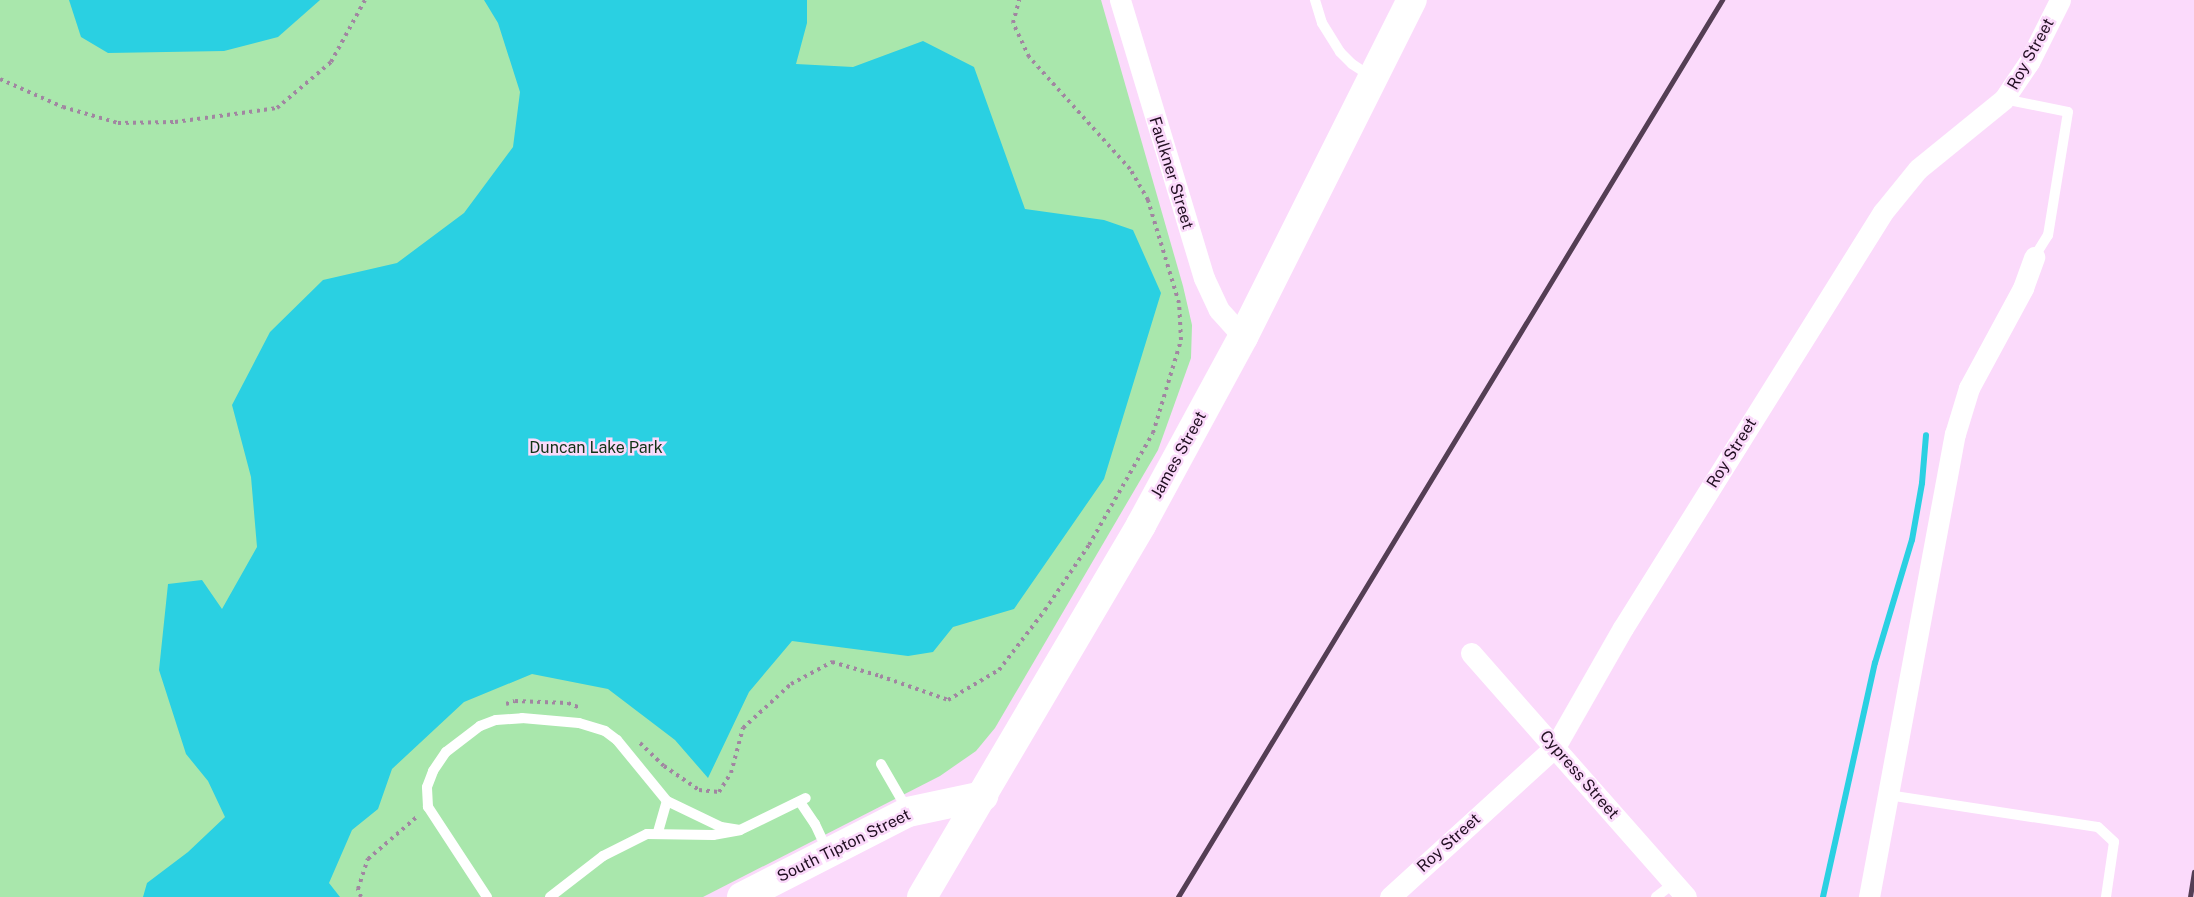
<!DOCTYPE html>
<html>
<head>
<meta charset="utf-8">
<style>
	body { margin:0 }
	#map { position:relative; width:2194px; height:897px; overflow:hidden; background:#fbdafb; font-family:"Public Sans",sans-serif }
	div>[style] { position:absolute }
	.green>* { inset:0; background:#a9e7ac }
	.water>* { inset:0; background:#2ad0e2 }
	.stream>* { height:6px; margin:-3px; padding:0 3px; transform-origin:3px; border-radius:3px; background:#2ad0e2 }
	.path>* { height:4px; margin-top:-2px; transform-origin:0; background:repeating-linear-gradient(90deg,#a186a1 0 3px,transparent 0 7.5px) }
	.lane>* { height:10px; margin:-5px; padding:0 5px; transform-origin:5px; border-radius:5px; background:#fff }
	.street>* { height:21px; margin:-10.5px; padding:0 10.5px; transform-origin:10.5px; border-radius:10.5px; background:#fff }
	.secondary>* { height:30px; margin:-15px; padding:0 15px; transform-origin:15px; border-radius:15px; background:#fff }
	.rail>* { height:4.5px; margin:-2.25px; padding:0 2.25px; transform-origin:2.25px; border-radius:2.25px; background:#543e54 }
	span { translate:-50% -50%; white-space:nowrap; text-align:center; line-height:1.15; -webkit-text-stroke:5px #fbdafb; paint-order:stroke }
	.street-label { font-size:16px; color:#210e21 }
	.park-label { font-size:16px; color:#113215 }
</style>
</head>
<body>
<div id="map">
	<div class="green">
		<i style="clip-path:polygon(0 0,1101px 0,1183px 286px,1192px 325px,1191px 358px,1158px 450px,995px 728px,976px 751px,940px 776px,703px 897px,0 897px)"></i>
	</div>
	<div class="water">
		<i style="clip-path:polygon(69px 0,320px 0,278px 37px,224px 51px,108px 53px,81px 37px)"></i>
		<i style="clip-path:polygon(484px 0,807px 0,807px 23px,796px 64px,853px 67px,923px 41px,974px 67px,1025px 209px,1104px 220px,1133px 230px,1161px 293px,1104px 479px,1014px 609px,953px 627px,933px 652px,908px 656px,792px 641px,749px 692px,708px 778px,675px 740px,608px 689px,532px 674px,464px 702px,392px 769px,378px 809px,352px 830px,329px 883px,340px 897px,143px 897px,147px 883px,188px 852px,225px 817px,208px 781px,186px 754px,159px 670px,168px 584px,202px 580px,222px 609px,257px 547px,251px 477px,232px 405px,270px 332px,323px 280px,397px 263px,464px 213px,513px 147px,520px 92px,498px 23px)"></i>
	</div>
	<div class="stream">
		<i style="left:1823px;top:897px;width:240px;rotate:-77.5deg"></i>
		<i style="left:1875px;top:663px;width:128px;rotate:-73.3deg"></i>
		<i style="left:1912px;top:540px;width:58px;rotate:-80deg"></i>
		<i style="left:1922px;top:483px;width:48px;rotate:-85.2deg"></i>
	</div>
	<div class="path">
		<i style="left:0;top:79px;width:69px;rotate:24deg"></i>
		<i style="left:63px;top:107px;width:57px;rotate:16.2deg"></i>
		<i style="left:118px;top:123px;width:57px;rotate:-1deg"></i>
		<i style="left:175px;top:122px;width:103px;rotate:-7.8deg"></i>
		<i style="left:277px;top:108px;width:71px;rotate:-40.4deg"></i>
		<i style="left:331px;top:62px;width:71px;rotate:-61.3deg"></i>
		<i style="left:506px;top:704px;width:9px;rotate:-18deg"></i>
		<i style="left:515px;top:701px;width:53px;rotate:2.2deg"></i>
		<i style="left:568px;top:703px;width:11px;rotate:22deg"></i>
		<i style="left:640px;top:743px;width:33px;rotate:44deg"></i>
		<i style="left:664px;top:766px;width:42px;rotate:34.4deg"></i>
		<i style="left:699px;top:790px;width:20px;rotate:6deg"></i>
		<i style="left:719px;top:792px;width:22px;rotate:-58deg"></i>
		<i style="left:731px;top:773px;width:47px;rotate:-75.1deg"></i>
		<i style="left:743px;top:728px;width:65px;rotate:-42.5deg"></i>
		<i style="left:791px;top:684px;width:47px;rotate:-28.2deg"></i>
		<i style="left:832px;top:662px;width:50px;rotate:16.3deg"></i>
		<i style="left:880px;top:676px;width:72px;rotate:19.4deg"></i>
		<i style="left:948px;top:700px;width:59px;rotate:-30.5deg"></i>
		<i style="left:999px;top:670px;width:76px;rotate:-52.5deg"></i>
		<i style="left:1045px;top:610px;width:78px;rotate:-55.9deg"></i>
		<i style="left:1089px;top:545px;width:129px;rotate:-60.3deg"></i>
		<i style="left:1153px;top:433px;width:97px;rotate:-73.2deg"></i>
		<i style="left:1181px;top:340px;width:37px;rotate:-93deg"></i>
		<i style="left:1179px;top:303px;width:108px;rotate:-106.8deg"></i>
		<i style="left:1148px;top:200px;width:36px;rotate:-120deg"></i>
		<i style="left:1130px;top:169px;width:151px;rotate:-132deg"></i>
		<i style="left:1029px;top:57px;width:38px;rotate:-115deg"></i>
		<i style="left:1013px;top:23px;width:24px;rotate:-75deg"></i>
		<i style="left:361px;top:897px;width:9px;rotate:-111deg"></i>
		<i style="left:358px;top:889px;width:32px;rotate:-72deg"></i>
		<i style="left:368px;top:859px;width:67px;rotate:-40.8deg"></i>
	</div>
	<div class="lane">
		<i style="left:1315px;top:0;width:24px;rotate:73deg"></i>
		<i style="left:1322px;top:23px;width:34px;rotate:58deg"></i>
		<i style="left:1340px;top:52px;width:17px;rotate:45deg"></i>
		<i style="left:1352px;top:64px;width:24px;rotate:33deg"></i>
		<i style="left:2004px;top:99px;width:65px;rotate:11.5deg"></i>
		<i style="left:2068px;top:112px;width:125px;rotate:99.2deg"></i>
		<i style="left:2048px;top:235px;width:26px;rotate:122deg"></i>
		<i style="left:881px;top:764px;width:52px;rotate:60deg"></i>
		<i style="left:1888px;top:795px;width:212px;rotate:8.7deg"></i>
		<i style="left:2098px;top:827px;width:22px;rotate:43deg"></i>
		<i style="left:2114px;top:842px;width:56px;rotate:98.3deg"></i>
		<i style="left:800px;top:802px;width:27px;rotate:56deg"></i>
		<i style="left:815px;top:824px;width:29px;rotate:65deg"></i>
		<i style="left:658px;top:832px;width:32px;rotate:-74deg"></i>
		<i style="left:487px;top:897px;width:108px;rotate:-123.2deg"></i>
		<i style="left:428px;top:807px;width:20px;rotate:-93deg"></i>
		<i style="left:427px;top:787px;width:17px;rotate:-69deg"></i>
		<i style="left:433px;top:771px;width:23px;rotate:-56deg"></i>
		<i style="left:446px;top:752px;width:43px;rotate:-37.4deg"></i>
		<i style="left:480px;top:726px;width:17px;rotate:-21deg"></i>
		<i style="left:496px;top:720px;width:26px;rotate:-4deg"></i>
		<i style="left:522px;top:718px;width:57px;rotate:5deg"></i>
		<i style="left:579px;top:723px;width:27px;rotate:17deg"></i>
		<i style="left:605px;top:731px;width:15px;rotate:37deg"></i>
		<i style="left:617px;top:740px;width:79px;rotate:50.7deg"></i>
		<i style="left:667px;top:801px;width:60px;rotate:25.7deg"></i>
		<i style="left:721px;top:827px;width:19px;rotate:9deg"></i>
		<i style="left:550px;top:897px;width:67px;rotate:-37.7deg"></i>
		<i style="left:603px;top:856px;width:49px;rotate:-26.6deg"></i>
		<i style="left:647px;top:834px;width:66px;rotate:0.9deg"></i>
		<i style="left:713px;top:835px;width:27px;rotate:-10deg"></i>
		<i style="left:740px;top:830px;width:73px;rotate:-25.9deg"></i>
		<i style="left:1656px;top:897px;width:23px;rotate:-38deg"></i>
	</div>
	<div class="street">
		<i style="left:1120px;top:0;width:290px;rotate:73.2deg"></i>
		<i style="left:1204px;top:278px;width:35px;rotate:65deg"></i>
		<i style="left:1219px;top:310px;width:36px;rotate:48deg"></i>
		<i style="left:1471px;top:653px;width:325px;rotate:48.6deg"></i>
		<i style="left:1390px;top:897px;width:223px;rotate:-42.3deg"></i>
		<i style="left:1555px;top:747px;width:137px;rotate:-60.3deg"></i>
		<i style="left:1623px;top:628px;width:491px;rotate:-58deg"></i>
		<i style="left:1883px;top:212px;width:55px;rotate:-50.9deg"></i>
		<i style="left:1918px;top:169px;width:111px;rotate:-39.1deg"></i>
		<i style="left:2004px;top:99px;width:45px;rotate:-56deg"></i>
		<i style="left:2029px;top:62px;width:69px;rotate:-63.4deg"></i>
		<i style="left:1869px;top:897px;width:471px;rotate:-79.5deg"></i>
		<i style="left:1955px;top:434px;width:48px;rotate:-73.1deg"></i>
		<i style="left:1969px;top:388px;width:114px;rotate:-61.6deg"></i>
		<i style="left:2023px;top:288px;width:33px;rotate:-70deg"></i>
	</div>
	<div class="secondary">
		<i style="left:742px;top:897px;width:186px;rotate:-27.1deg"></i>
		<i style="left:908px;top:812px;width:77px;rotate:-12deg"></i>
		<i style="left:922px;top:897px;width:432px;rotate:-59.5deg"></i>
		<i style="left:1141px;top:525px;width:214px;rotate:-61.5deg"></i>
		<i style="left:1243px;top:337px;width:377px;rotate:-63.4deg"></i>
	</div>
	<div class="rail">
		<i style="left:1178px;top:897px;width:1049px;rotate:-58.76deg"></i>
		<i style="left:2190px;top:897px;width:25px;rotate:-81deg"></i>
	</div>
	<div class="street-label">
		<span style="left:2031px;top:54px;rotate:-61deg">Roy Street</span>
		<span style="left:1171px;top:173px;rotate:73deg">Faulkner Street</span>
		<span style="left:1732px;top:453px;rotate:-58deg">Roy Street</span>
		<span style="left:1179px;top:455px;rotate:-61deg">James Street</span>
		<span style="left:1579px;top:775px;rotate:49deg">Cypress Street</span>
		<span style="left:1449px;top:843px;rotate:-42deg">Roy Street</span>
		<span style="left:844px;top:846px;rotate:-26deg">South Tipton Street</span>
	</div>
	<div class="park-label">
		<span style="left:596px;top:448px">Duncan Lake Park</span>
	</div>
</div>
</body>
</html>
